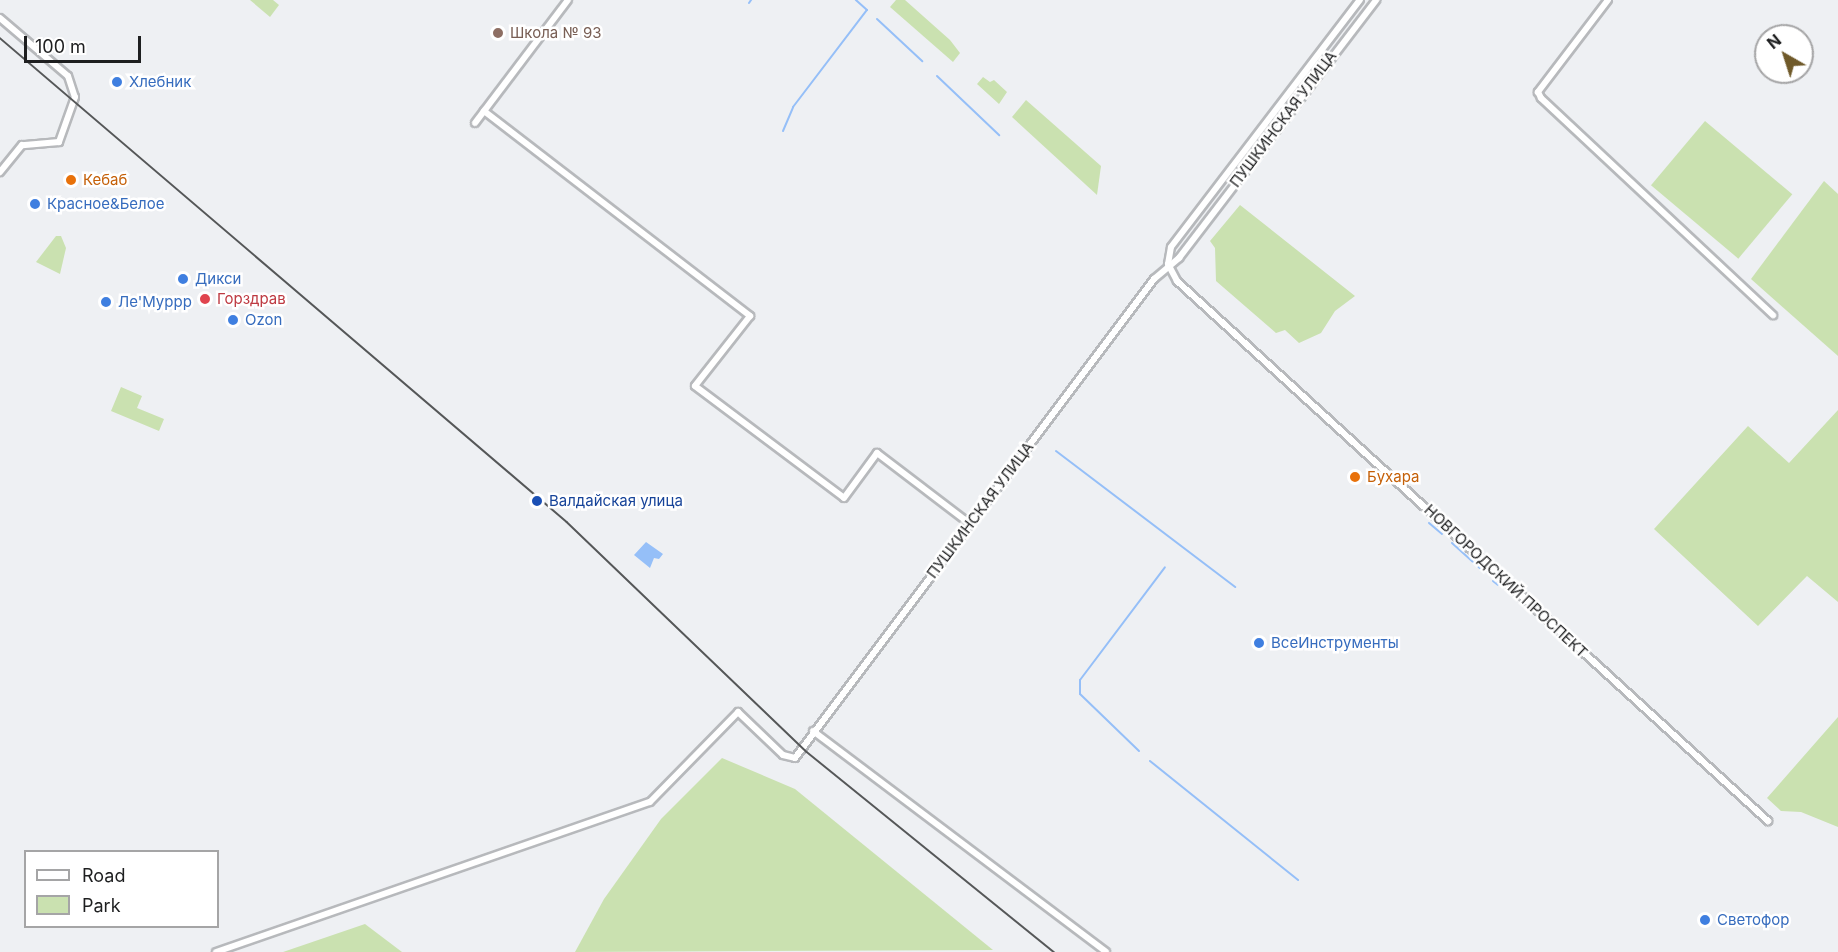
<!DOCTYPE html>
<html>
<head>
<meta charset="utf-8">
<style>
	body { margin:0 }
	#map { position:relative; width:1838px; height:952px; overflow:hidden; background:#eef0f3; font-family:Inter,sans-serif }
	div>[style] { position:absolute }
	.green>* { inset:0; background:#cae1b0; transform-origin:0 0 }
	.water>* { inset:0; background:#95bff8 }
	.stream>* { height:2px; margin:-1px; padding:0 1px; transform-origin:1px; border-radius:1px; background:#95bff8 }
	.roads { filter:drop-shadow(2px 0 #b7b9bc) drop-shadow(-2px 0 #b7b9bc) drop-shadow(0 2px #b7b9bc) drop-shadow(0 -2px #b7b9bc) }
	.minor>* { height:6px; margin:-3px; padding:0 3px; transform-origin:3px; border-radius:3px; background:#fff }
	.tram>* { height:1.5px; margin:-0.75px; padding:0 0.75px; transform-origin:0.75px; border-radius:0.75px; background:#555758 }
	.dots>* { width:16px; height:16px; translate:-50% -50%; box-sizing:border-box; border:3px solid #fff; border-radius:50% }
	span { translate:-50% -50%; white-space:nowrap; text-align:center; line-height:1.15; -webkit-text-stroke:5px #fff; paint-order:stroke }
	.education-label { font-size:15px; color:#785e54 }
	.left { translate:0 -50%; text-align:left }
	.shop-label { font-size:15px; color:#366cbe }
	.street-label { font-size:15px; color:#1e1f20 }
	.food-label { font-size:15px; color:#c56008 }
	.health-label { font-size:15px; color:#be3a42 }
	.transit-label { font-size:15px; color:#164399 }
	.legend { position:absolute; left:24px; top:850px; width:195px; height:78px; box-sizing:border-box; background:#fff; border:2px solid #a5a5a6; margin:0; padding:8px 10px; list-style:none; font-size:18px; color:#1e1f20 }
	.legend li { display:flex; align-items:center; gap:12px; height:30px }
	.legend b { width:30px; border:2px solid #a5a5a6 }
	.north { position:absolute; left:1754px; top:24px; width:60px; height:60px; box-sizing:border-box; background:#fff; border:2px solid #a5a5a6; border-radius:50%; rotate:321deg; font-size:16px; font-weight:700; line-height:24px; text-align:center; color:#1e1f20 }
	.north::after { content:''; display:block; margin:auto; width:21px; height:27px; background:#6f5929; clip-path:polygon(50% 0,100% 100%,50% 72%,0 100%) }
	.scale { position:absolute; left:24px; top:36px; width:117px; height:27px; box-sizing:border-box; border:3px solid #1e1f20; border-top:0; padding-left:8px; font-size:18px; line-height:21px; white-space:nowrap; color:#1e1f20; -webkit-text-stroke:4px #fff; paint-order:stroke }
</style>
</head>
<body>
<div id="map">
	<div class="green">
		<i style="clip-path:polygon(250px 0,273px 0,279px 5px,270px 17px)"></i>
		<i style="clip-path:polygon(896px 0,905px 0,950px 40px,960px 53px,953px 62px,890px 7px)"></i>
		<i style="clip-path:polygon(983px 77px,990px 82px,994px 80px,1007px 92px,999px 104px,977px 84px)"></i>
		<i style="clip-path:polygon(1026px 100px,1101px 166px,1097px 195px,1012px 117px)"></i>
		<i style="left:1705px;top:121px;width:114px;height:84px;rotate:40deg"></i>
		<i style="clip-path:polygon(1824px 181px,1838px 194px,1838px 356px,1751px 279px)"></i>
		<i style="clip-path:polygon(1240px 205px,1355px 296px,1335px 311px,1321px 333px,1299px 343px,1285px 330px,1276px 333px,1216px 281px,1215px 248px,1210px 241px)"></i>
		<i style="clip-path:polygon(56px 236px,61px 236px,66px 248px,60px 274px,36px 262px)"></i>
		<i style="clip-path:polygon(121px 387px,142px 396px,137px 408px,164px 419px,159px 431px,111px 411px)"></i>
		<i style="clip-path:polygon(1838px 410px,1838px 602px,1807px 576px,1758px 626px,1654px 529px,1748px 426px,1789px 463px)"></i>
		<i style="clip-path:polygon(1838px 717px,1838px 827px,1801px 812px,1781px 811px,1767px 798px)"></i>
		<i style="clip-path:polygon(722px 758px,795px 789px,993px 950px,575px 952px,604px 899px,661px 819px)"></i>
		<i style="clip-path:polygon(365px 924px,402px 952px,283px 952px)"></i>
	</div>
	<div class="water">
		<i style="clip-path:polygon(646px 542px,663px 554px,659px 559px,654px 558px,650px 568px,634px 555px)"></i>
	</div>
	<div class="stream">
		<i style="left:749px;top:3px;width:4px;rotate:-56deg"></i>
		<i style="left:877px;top:19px;width:62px;rotate:43deg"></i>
		<i style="left:937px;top:76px;width:86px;rotate:43.6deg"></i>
		<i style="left:783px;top:131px;width:26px;rotate:-67deg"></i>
		<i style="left:793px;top:107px;width:122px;rotate:-52.7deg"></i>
		<i style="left:867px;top:10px;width:15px;rotate:-138deg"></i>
		<i style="left:1056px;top:451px;width:225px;rotate:37.2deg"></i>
		<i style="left:1429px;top:523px;width:17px;rotate:40deg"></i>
		<i style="left:1452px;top:543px;width:43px;rotate:42.2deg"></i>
		<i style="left:1493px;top:581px;width:6px;rotate:39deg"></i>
		<i style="left:1139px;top:751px;width:82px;rotate:-136deg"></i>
		<i style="left:1080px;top:694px;width:14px;rotate:-90deg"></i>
		<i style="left:1080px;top:680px;width:141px;rotate:-53deg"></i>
		<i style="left:1150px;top:761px;width:190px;rotate:38.8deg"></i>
	</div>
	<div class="roads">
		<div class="minor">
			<i style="left:1608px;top:0;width:116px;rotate:127.3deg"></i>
			<i style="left:1538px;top:92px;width:7px;rotate:63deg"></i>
			<i style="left:1541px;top:98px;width:318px;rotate:43.1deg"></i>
			<i style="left:0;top:18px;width:89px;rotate:40.5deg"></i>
			<i style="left:68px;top:76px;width:22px;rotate:72deg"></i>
			<i style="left:75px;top:97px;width:48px;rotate:109.6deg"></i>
			<i style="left:59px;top:142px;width:37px;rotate:175deg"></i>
			<i style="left:22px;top:145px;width:35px;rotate:129deg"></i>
			<i style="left:484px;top:111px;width:336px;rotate:37.6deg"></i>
			<i style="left:750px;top:316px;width:89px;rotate:128.2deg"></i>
			<i style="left:695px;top:386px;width:186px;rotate:36.9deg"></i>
			<i style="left:844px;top:498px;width:56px;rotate:-53.7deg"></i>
			<i style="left:877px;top:453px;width:116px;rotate:37.3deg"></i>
			<i style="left:475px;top:123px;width:154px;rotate:-52.9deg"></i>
			<i style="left:1168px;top:264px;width:19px;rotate:62deg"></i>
			<i style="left:1177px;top:281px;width:801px;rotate:42.42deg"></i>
			<i style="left:1168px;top:264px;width:17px;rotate:-80deg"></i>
			<i style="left:1171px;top:247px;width:311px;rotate:-52.6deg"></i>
			<i style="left:813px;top:731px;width:367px;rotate:37deg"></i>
			<i style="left:216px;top:952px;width:459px;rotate:-19.1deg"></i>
			<i style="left:650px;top:802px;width:126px;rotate:-45.6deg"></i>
			<i style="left:738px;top:712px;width:62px;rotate:43.7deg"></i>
			<i style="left:783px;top:755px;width:12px;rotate:14deg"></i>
			<i style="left:795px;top:758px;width:599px;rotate:-53.15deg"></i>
			<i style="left:1154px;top:279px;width:33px;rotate:-40deg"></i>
			<i style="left:1179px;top:258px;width:325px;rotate:-52.6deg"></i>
		</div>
	</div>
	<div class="tram">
		<i style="left:0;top:38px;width:745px;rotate:40.48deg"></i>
		<i style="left:567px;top:522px;width:332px;rotate:43.8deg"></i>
		<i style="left:807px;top:752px;width:318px;rotate:39deg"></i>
	</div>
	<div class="dots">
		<i style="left:498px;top:33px;background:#8d6e63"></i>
		<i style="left:117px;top:82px;background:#3f7fe0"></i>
		<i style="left:71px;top:180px;background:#e8710a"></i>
		<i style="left:35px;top:204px;background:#3f7fe0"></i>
		<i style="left:183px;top:279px;background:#3f7fe0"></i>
		<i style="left:205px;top:299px;background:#e0444e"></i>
		<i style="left:106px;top:302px;background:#3f7fe0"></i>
		<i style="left:233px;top:320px;background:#3f7fe0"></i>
		<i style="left:1355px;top:477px;background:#e8710a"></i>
		<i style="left:537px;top:501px;background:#1a4fb4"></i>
		<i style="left:1259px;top:643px;background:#3f7fe0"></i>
		<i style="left:1705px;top:920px;background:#3f7fe0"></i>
	</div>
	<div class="education-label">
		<span class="left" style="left:510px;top:33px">Школа № 93</span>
	</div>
	<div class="shop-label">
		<span class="left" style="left:129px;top:82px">Хлебник</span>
		<span class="left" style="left:47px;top:204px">Красное&amp;Белое</span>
		<span class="left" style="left:195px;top:279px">Дикси</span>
		<span class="left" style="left:118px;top:302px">Ле'Муррр</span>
		<span class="left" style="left:245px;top:320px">Ozon</span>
		<span class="left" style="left:1271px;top:643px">ВсеИнструменты</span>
		<span class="left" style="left:1717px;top:920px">Светофор</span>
	</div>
	<div class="street-label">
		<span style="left:1283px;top:119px;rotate:-53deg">ПУШКИНСКАЯ УЛИЦА</span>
		<span style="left:980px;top:510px;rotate:-53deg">ПУШКИНСКАЯ УЛИЦА</span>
		<span style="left:1506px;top:581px;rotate:43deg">НОВГОРОДСКИЙ ПРОСПЕКТ</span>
	</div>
	<div class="food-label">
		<span class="left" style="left:83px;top:180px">Кебаб</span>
		<span class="left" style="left:1367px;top:477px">Бухара</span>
	</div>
	<div class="health-label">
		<span class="left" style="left:217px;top:299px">Горздрав</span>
	</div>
	<div class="transit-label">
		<span class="left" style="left:549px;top:501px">Валдайская улица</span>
	</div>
	<ul class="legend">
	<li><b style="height:8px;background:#fff"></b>Road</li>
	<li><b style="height:16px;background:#cae1b0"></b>Park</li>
	</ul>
	<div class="north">N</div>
	<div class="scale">100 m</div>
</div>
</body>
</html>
